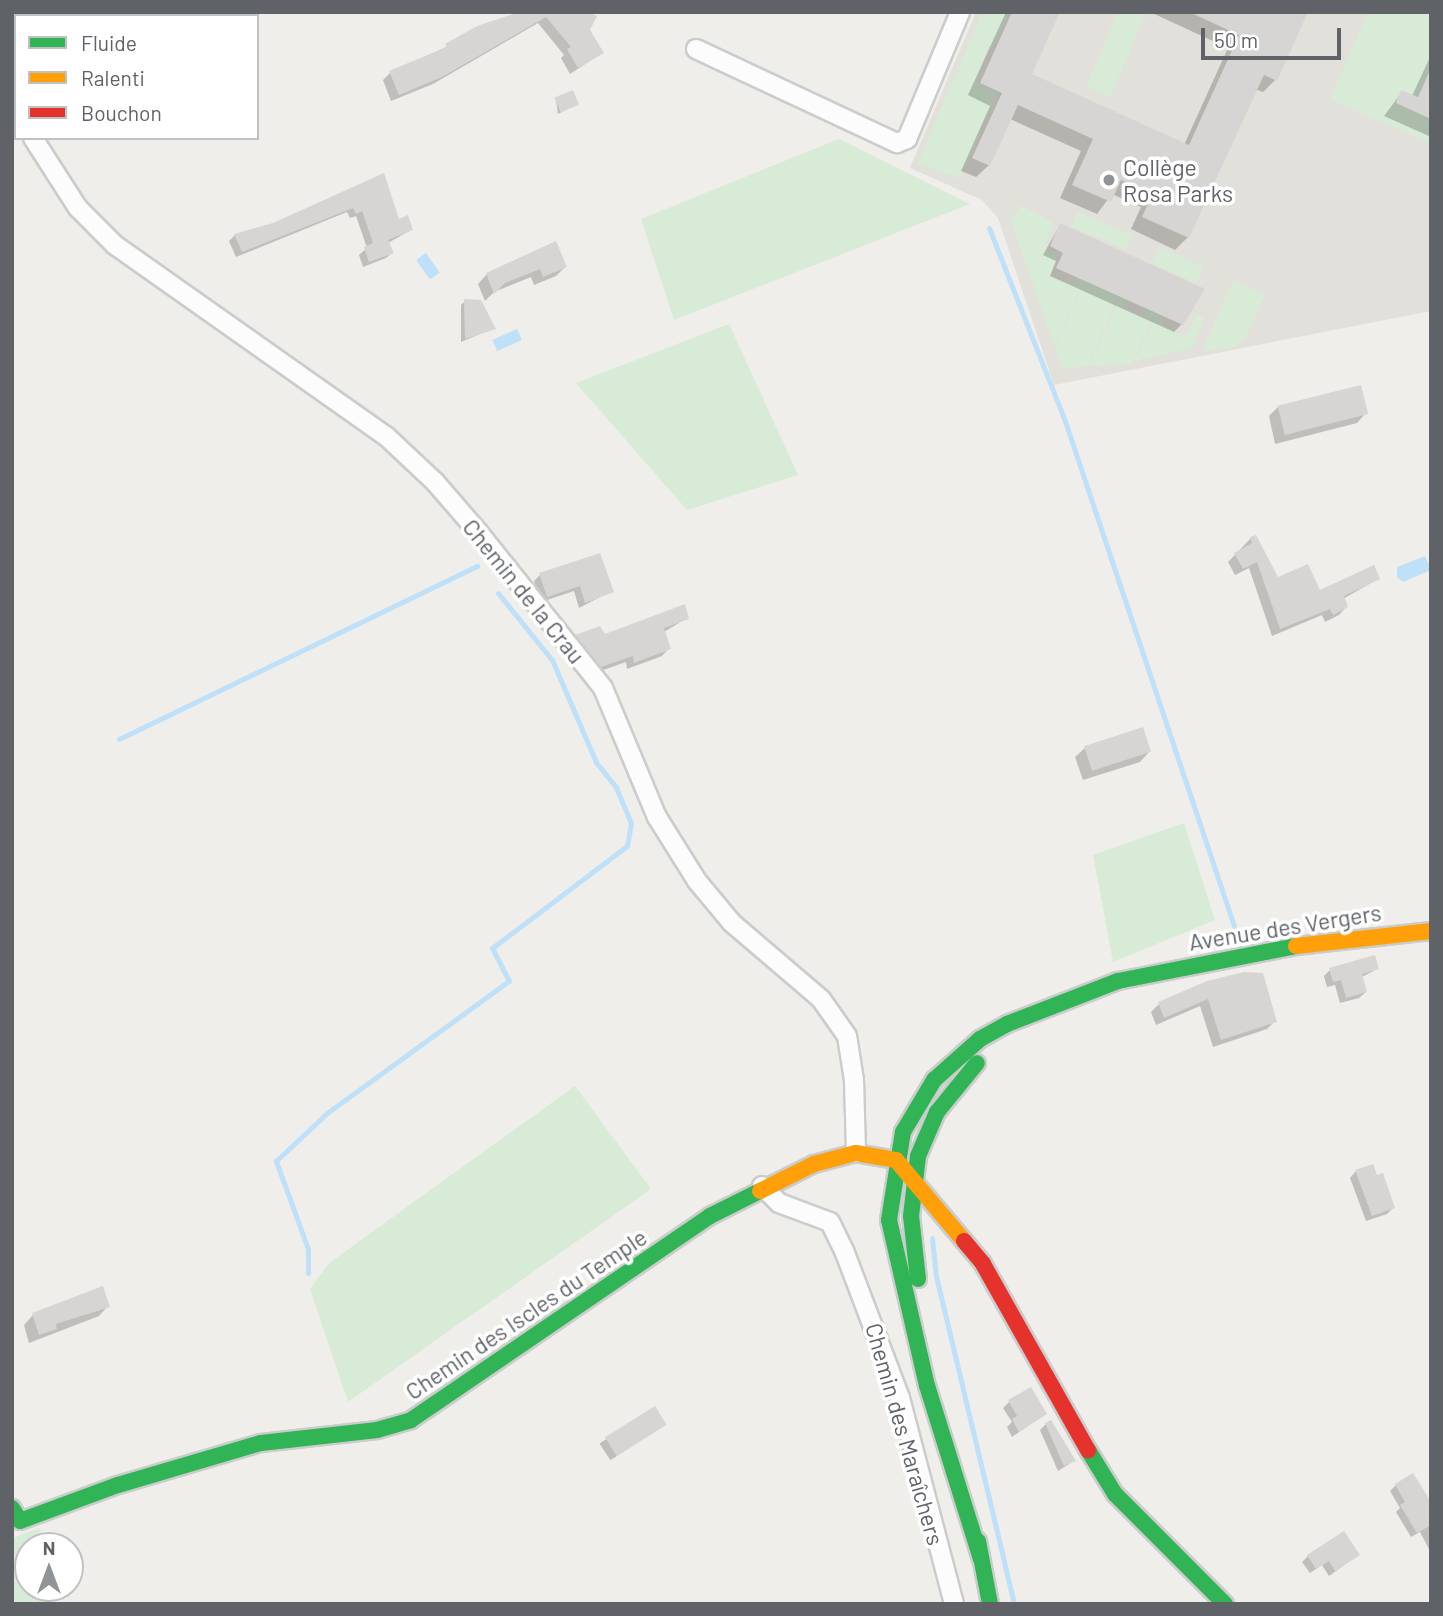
<!DOCTYPE html>
<html>
<head>
<meta charset="utf-8">
<style>
	body { margin:0 }
	#map { position:relative; width:1443px; height:1616px; overflow:hidden; background:#efeeea; font-family:Barlow,sans-serif }
	div>[style] { position:absolute }
	.education>* { inset:0; background:#e2e0da }
	.green>* { inset:0; background:#d8ebd6; transform-origin:0 0 }
	.water>* { inset:0; background:#bfe0f9; transform-origin:0 0 }
	.shadow>* { inset:0; background:#0003; transform-origin:0 0 }
	.stream>* { height:5px; margin:-2.5px; padding:0 2.5px; transform-origin:2.5px; border-radius:2.5px; background:#bfe0f9 }
	.building>* { inset:0; background:#d6d5d3; transform-origin:0 0 }
	.roads { filter:drop-shadow(2px 0 #cbcccc) drop-shadow(-2px 0 #cbcccc) drop-shadow(0 2px #cbcccc) drop-shadow(0 -2px #cbcccc) }
	.street>* { height:18px; margin:-9px; padding:0 9px; transform-origin:9px; border-radius:9px; background:#fdfcfc }
	.fast>* { height:16px; margin:-8px; padding:0 8px; transform-origin:8px; border-radius:8px; background:#30b455 }
	.slow>* { height:16px; margin:-8px; padding:0 8px; transform-origin:8px; border-radius:8px; background:#ff9f0a }
	.jam>* { height:16px; margin:-8px; padding:0 8px; transform-origin:8px; border-radius:8px; background:#e5322d }
	.dots>* { width:19px; height:19px; translate:-50% -50%; box-sizing:border-box; border:4px solid #fff; border-radius:50% }
	span { translate:-50% -50%; white-space:nowrap; text-align:center; line-height:1.15; -webkit-text-stroke:7px #fff; paint-order:stroke }
	.poi-label { font-size:23px; color:#5f6368 }
	.left { translate:0 -50%; text-align:left }
	.street-label { font-size:23px; color:#5f6368 }
	.frame { position:absolute; inset:0; border:14px solid #5f6368; pointer-events:none }
	.legend { position:absolute; left:14px; top:14px; width:245px; height:126px; box-sizing:border-box; background:#fff; border:2px solid #bfc1c3; margin:0; padding:9px 12px; list-style:none; font-size:21px; color:#5f6368 }
	.legend li { display:flex; align-items:center; gap:14px; height:35px }
	.legend b { width:35px; border:2px solid #bfc1c3 }
	.north { position:absolute; left:14px; top:1532px; width:70px; height:70px; box-sizing:border-box; background:#fff; border:2px solid #bfc1c3; border-radius:50%; rotate:0deg; font-size:19px; font-weight:700; line-height:28px; text-align:center; color:#5f6368 }
	.north::after { content:''; display:block; margin:auto; width:24px; height:32px; background:#919496; clip-path:polygon(50% 0,100% 100%,50% 72%,0 100%) }
	.scale { position:absolute; left:1201px; top:28px; width:140px; height:32px; box-sizing:border-box; border:4px solid #5f6368; border-top:0; padding-left:9px; font-size:21px; line-height:24px; white-space:nowrap; color:#5f6368; -webkit-text-stroke:5px #fff; paint-order:stroke }
</style>
</head>
<body>
<div id="map">
	<div class="education">
		<i style="clip-path:polygon(976px 12px,1431px 12px,1431px 311px,1054px 385px,998px 218px,982px 200px,910px 168px)"></i>
	</div>
	<div class="green">
		<i style="clip-path:polygon(982px 12px,1009px 12px,994px 46px,988px 46px,976px 82px,997px 93px,960px 179px,918px 163px)"></i>
		<i style="clip-path:polygon(1118px 12px,1146px 12px,1110px 98px,1086px 87px)"></i>
		<i style="clip-path:polygon(1368px 12px,1431px 12px,1431px 144px,1330px 99px)"></i>
		<i style="clip-path:polygon(839px 139px,970px 204px,674px 320px,641px 219px)"></i>
		<i style="clip-path:polygon(1021px 205px,1053px 223px,1044px 247px,1058px 254px,1050px 276px,1073px 285px,1083px 264px,1091px 267px,1054px 346px,1011px 221px)"></i>
		<i style="left:1078px;top:212px;width:59px;height:16px;rotate:23deg"></i>
		<i style="left:1159px;top:247px;width:49px;height:18px;rotate:24deg"></i>
		<i style="clip-path:polygon(1119px 279px,1125px 282px,1088px 365px,1062px 370px,1055px 347px,1085px 282px,1112px 295px)"></i>
		<i style="clip-path:polygon(1233px 280px,1265px 295px,1245px 339px,1234px 347px,1202px 351px)"></i>
		<i style="clip-path:polygon(1126px 284px,1133px 286px,1123px 308px,1144px 317px,1154px 296px,1161px 298px,1132px 364px,1089px 366px)"></i>
		<i style="clip-path:polygon(1162px 300px,1169px 303px,1161px 324px,1185px 337px,1197px 315px,1204px 318px,1193px 348px,1135px 361px)"></i>
		<i style="clip-path:polygon(729px 324px,798px 475px,687px 510px,576px 383px)"></i>
		<i style="clip-path:polygon(1184px 823px,1215px 920px,1113px 962px,1093px 855px)"></i>
		<i style="clip-path:polygon(575px 1086px,651px 1189px,348px 1402px,310px 1289px,329px 1263px)"></i>
		<i style="clip-path:polygon(40px 1528px,42px 1546px,28px 1546px,28px 1588px,47px 1588px,49px 1604px,12px 1604px,12px 1538px)"></i>
	</div>
	<div class="water">
		<i style="left:426px;top:253px;width:24px;height:12px;rotate:55deg"></i>
		<i style="left:517px;top:329px;width:12px;height:27px;rotate:66deg"></i>
		<i style="clip-path:polygon(1425px 556px,1431px 570px,1403px 582px,1397px 577px,1397px 567px)"></i>
	</div>
	<div class="shadow">
		<i style="clip-path:polygon(12px 12px,33px 12px,16px 16px,12px 28px)"></i>
		<i style="clip-path:polygon(522px 12px,595px 17px,588px 30px,602px 53px,570px 74px,561px 58px,564px 55px,538px 23px,433px 84px,391px 101px,383px 80px,390px 73px)"></i>
		<i style="clip-path:polygon(1006px 12px,1058px 12px,1029px 75px,1184px 145px,1228px 48px,1150px 12px,1296px 12px,1275px 80px,1263px 92px,1255px 89px,1188px 237px,1175px 250px,1131px 229px,1141px 207px,1112px 194px,1097px 214px,1060px 198px,1081px 151px,1010px 119px,989px 165px,976px 177px,961px 171px,990px 106px,968px 95px)"></i>
		<i style="clip-path:polygon(1431px 55px,1431px 137px,1384px 116px,1402px 92px,1412px 96px)"></i>
		<i style="clip-path:polygon(556px 100px,577px 104px,558px 114px)"></i>
		<i style="clip-path:polygon(383px 175px,398px 221px,411px 230px,388px 243px,392px 253px,386px 258px,363px 267px,359px 255px,367px 248px,356px 216px,350px 218px,347px 212px,236px 257px,229px 241px,235px 235px,273px 225px)"></i>
		<i style="clip-path:polygon(1060px 225px,1182px 324px,1174px 332px,1050px 276px,1056px 261px,1043px 255px)"></i>
		<i style="clip-path:polygon(555px 244px,565px 267px,556px 276px,534px 285px,531px 277px,494px 292px,485px 301px,478px 284px,487px 274px)"></i>
		<i style="clip-path:polygon(465px 301px,494px 328px,461px 342px,461px 305px)"></i>
		<i style="clip-path:polygon(1278px 407px,1366px 413px,1357px 423px,1275px 444px,1269px 416px)"></i>
		<i style="clip-path:polygon(1251px 538px,1277px 580px,1319px 592px,1378px 579px,1343px 599px,1346px 607px,1339px 615px,1325px 622px,1322px 615px,1272px 636px,1249px 568px,1235px 575px,1228px 562px)"></i>
		<i style="clip-path:polygon(540px 575px,612px 591px,579px 608px,574px 591px,541px 602px,534px 581px)"></i>
		<i style="clip-path:polygon(687px 618px,664px 632px,669px 648px,662px 656px,627px 669px,626px 662px,592px 674px,569px 644px,599px 628px,604px 636px)"></i>
		<i style="clip-path:polygon(1085px 748px,1149px 752px,1140px 762px,1083px 780px,1075px 757px)"></i>
		<i style="clip-path:polygon(1377px 969px,1362px 977px,1366px 992px,1359px 998px,1340px 1003px,1335px 985px,1327px 987px,1324px 976px,1330px 970px)"></i>
		<i style="clip-path:polygon(1261px 974px,1275px 1021px,1267px 1029px,1213px 1047px,1200px 1006px,1156px 1025px,1151px 1012px,1159px 1004px)"></i>
		<i style="clip-path:polygon(1356px 1171px,1393px 1208px,1387px 1214px,1366px 1221px,1350px 1178px)"></i>
		<i style="clip-path:polygon(108px 1306px,99px 1316px,29px 1343px,24px 1325px,33px 1315px)"></i>
		<i style="clip-path:polygon(1009px 1402px,1045px 1414px,1012px 1437px,1007px 1427px,1012px 1422px,1003px 1408px)"></i>
		<i style="left:654px;top:1408px;width:20px;height:65px;rotate:57deg"></i>
		<i style="clip-path:polygon(1046px 1424px,1074px 1461px,1058px 1471px,1040px 1430px)"></i>
		<i style="clip-path:polygon(1396px 1485px,1431px 1510px,1431px 1553px,1420px 1532px,1411px 1537px,1396px 1512px,1400px 1508px,1390px 1491px)"></i>
		<i style="clip-path:polygon(1358px 1555px,1329px 1576px,1322px 1565px,1310px 1573px,1302px 1562px,1308px 1556px)"></i>
	</div>
	<div class="stream">
		<i style="left:989px;top:228px;width:207px;rotate:68.5deg"></i>
		<i style="left:1065px;top:421px;width:536px;rotate:71.5deg"></i>
		<i style="left:119px;top:739px;width:398px;rotate:-25.8deg"></i>
		<i style="left:932px;top:1238px;width:38px;rotate:84deg"></i>
		<i style="left:936px;top:1276px;width:337px;rotate:76.6deg"></i>
		<i style="left:308px;top:1273px;width:24px;rotate:-90deg"></i>
		<i style="left:308px;top:1249px;width:94px;rotate:-110deg"></i>
		<i style="left:276px;top:1161px;width:70px;rotate:-43.3deg"></i>
		<i style="left:327px;top:1113px;width:225px;rotate:-36deg"></i>
		<i style="left:509px;top:981px;width:37px;rotate:-117deg"></i>
		<i style="left:492px;top:948px;width:169px;rotate:-37.1deg"></i>
		<i style="left:627px;top:846px;width:23px;rotate:-80deg"></i>
		<i style="left:631px;top:823px;width:39px;rotate:-113deg"></i>
		<i style="left:616px;top:787px;width:32px;rotate:-129deg"></i>
		<i style="left:596px;top:762px;width:111px;rotate:-113.3deg"></i>
		<i style="left:552px;top:660px;width:86px;rotate:-128.9deg"></i>
	</div>
	<div class="building">
		<i style="clip-path:polygon(519px 12px,588px 12px,597px 16px,590px 30px,604px 53px,578px 68px,567px 49px,571px 47px,546px 17px,442px 77px,399px 95px,389px 71px,447px 47px,445px 44px,477px 26px)"></i>
		<i style="clip-path:polygon(1012px 12px,1060px 12px,1032px 74px,1189px 145px,1239px 35px,1189px 12px,1308px 12px,1277px 81px,1264px 75px,1189px 238px,1142px 217px,1152px 195px,1121px 180px,1111px 202px,1072px 185px,1093px 139px,1018px 105px,990px 166px,972px 158px,1002px 93px,980px 83px)"></i>
		<i style="clip-path:polygon(1431px 68px,1431px 119px,1396px 103px,1401px 90px,1418px 97px)"></i>
		<i style="left:573px;top:90px;width:16px;height:20px;rotate:68deg"></i>
		<i style="clip-path:polygon(384px 173px,399px 219px,408px 215px,413px 230px,388px 240px,394px 253px,369px 262px,364px 247px,373px 243px,362px 211px,356px 214px,353px 208px,242px 252px,234px 234px,273px 223px)"></i>
		<i style="clip-path:polygon(1060px 223px,1205px 289px,1183px 325px,1056px 268px,1063px 253px,1050px 246px)"></i>
		<i style="clip-path:polygon(556px 241px,567px 267px,543px 277px,540px 269px,505px 283px,494px 294px,486px 273px)"></i>
		<i style="clip-path:polygon(464px 299px,481px 300px,496px 329px,465px 339px)"></i>
		<i style="left:1361px;top:385px;width:30px;height:86px;rotate:76deg"></i>
		<i style="clip-path:polygon(1256px 535px,1278px 577px,1308px 564px,1320px 590px,1374px 565px,1380px 579px,1344px 596px,1348px 607px,1333px 615px,1330px 609px,1280px 629px,1257px 562px,1243px 569px,1234px 553px,1252px 543px,1250px 537px)"></i>
		<i style="clip-path:polygon(600px 553px,614px 592px,585px 603px,580px 586px,547px 597px,539px 573px)"></i>
		<i style="clip-path:polygon(685px 604px,689px 619px,664px 628px,671px 649px,634px 663px,633px 656px,601px 667px,575px 635px,600px 626px,605px 634px)"></i>
		<i style="left:1143px;top:727px;width:26px;height:62px;rotate:72deg"></i>
		<i style="clip-path:polygon(1375px 955px,1379px 969px,1362px 974px,1367px 992px,1346px 998px,1341px 980px,1333px 982px,1329px 968px)"></i>
		<i style="clip-path:polygon(1244px 972px,1263px 973px,1277px 1022px,1221px 1040px,1208px 999px,1164px 1018px,1158px 1002px,1207px 981px)"></i>
		<i style="clip-path:polygon(1373px 1164px,1377px 1175px,1383px 1173px,1395px 1208px,1372px 1216px,1355px 1170px)"></i>
		<i style="clip-path:polygon(103px 1286px,110px 1307px,56px 1324px,57px 1329px,39px 1335px,32px 1313px)"></i>
		<i style="clip-path:polygon(1031px 1387px,1047px 1414px,1019px 1432px,1012px 1419px,1017px 1416px,1008px 1400px)"></i>
		<i style="left:655px;top:1406px;width:22px;height:59px;rotate:58deg"></i>
		<i style="clip-path:polygon(1051px 1420px,1076px 1461px,1064px 1466px,1045px 1423px)"></i>
		<i style="clip-path:polygon(1413px 1473px,1431px 1502px,1431px 1525px,1417px 1533px,1400px 1505px,1405px 1502px,1395px 1484px)"></i>
		<i style="clip-path:polygon(1344px 1531px,1360px 1555px,1335px 1571px,1329px 1561px,1316px 1569px,1307px 1555px)"></i>
	</div>
	<div class="roads">
		<div class="street">
			<i style="left:696px;top:49px;width:222px;rotate:25.1deg"></i>
			<i style="left:897px;top:143px;width:11px;rotate:-22deg"></i>
			<i style="left:907px;top:139px;width:138px;rotate:-67.3deg"></i>
			<i style="left:12px;top:107px;width:6px;rotate:51deg"></i>
			<i style="left:33px;top:138px;width:83px;rotate:57.3deg"></i>
			<i style="left:78px;top:208px;width:52px;rotate:45deg"></i>
			<i style="left:115px;top:245px;width:332px;rotate:35.2deg"></i>
			<i style="left:386px;top:436px;width:67px;rotate:43.2deg"></i>
			<i style="left:435px;top:482px;width:67px;rotate:49.2deg"></i>
			<i style="left:479px;top:533px;width:198px;rotate:51.3deg"></i>
			<i style="left:603px;top:688px;width:140px;rotate:67.3deg"></i>
			<i style="left:657px;top:817px;width:75px;rotate:58deg"></i>
			<i style="left:697px;top:881px;width:55px;rotate:50.2deg"></i>
			<i style="left:732px;top:923px;width:117px;rotate:40.5deg"></i>
			<i style="left:821px;top:999px;width:45px;rotate:54.9deg"></i>
			<i style="left:847px;top:1036px;width:45px;rotate:81deg"></i>
			<i style="left:854px;top:1080px;width:73px;rotate:88.4deg"></i>
			<i style="left:762px;top:1186px;width:24px;rotate:45deg"></i>
			<i style="left:779px;top:1203px;width:54px;rotate:20.4deg"></i>
			<i style="left:830px;top:1222px;width:34px;rotate:64deg"></i>
			<i style="left:845px;top:1253px;width:155px;rotate:69.2deg"></i>
			<i style="left:900px;top:1398px;width:213px;rotate:75.3deg"></i>
		</div>
		<div class="fast">
			<i style="left:918px;top:1279px;width:63px;rotate:-96.3deg"></i>
			<i style="left:911px;top:1216px;width:60px;rotate:-83.3deg"></i>
			<i style="left:918px;top:1156px;width:48px;rotate:-66.6deg"></i>
			<i style="left:937px;top:1112px;width:63px;rotate:-50.8deg"></i>
			<i style="left:1088px;top:1450px;width:52px;rotate:58.5deg"></i>
			<i style="left:1115px;top:1494px;width:156px;rotate:45deg"></i>
			<i style="left:12px;top:1508px;width:15px;rotate:58deg"></i>
			<i style="left:20px;top:1521px;width:104px;rotate:-20.2deg"></i>
			<i style="left:118px;top:1485px;width:149px;rotate:-16.4deg"></i>
			<i style="left:261px;top:1443px;width:117px;rotate:-6.4deg"></i>
			<i style="left:377px;top:1430px;width:35px;rotate:-16deg"></i>
			<i style="left:411px;top:1420px;width:362px;rotate:-34.3deg"></i>
			<i style="left:710px;top:1216px;width:56px;rotate:-26.6deg"></i>
			<i style="left:978px;top:1541px;width:64px;rotate:79.2deg"></i>
			<i style="left:981px;top:1559px;width:181px;rotate:-107.3deg"></i>
			<i style="left:927px;top:1386px;width:170px;rotate:-102.9deg"></i>
			<i style="left:889px;top:1220px;width:89px;rotate:-81deg"></i>
			<i style="left:903px;top:1132px;width:61px;rotate:-59.2deg"></i>
			<i style="left:934px;top:1080px;width:62px;rotate:-41.7deg"></i>
			<i style="left:980px;top:1039px;width:31px;rotate:-29deg"></i>
			<i style="left:1007px;top:1024px;width:119px;rotate:-21.2deg"></i>
			<i style="left:1118px;top:981px;width:181px;rotate:-11.1deg"></i>
		</div>
		<div class="slow">
			<i style="left:1296px;top:946px;width:136px;rotate:-6.3deg"></i>
			<i style="left:760px;top:1191px;width:60px;rotate:-26.6deg"></i>
			<i style="left:814px;top:1164px;width:43px;rotate:-14.7deg"></i>
			<i style="left:856px;top:1153px;width:41px;rotate:9.9deg"></i>
			<i style="left:896px;top:1160px;width:106px;rotate:50deg"></i>
		</div>
		<div class="jam">
			<i style="left:964px;top:1241px;width:30px;rotate:50deg"></i>
			<i style="left:983px;top:1264px;width:214px;rotate:60.6deg"></i>
		</div>
	</div>
	<div class="dots">
		<i style="left:1109px;top:180px;background:#919496"></i>
	</div>
	<div class="poi-label">
		<span class="left" style="left:1123px;top:180px">Collège<br>Rosa Parks</span>
	</div>
	<div class="street-label">
		<span style="left:524px;top:591px;rotate:51deg">Chemin de la Crau</span>
		<span style="left:1285px;top:927px;rotate:-9deg">Avenue des Vergers</span>
		<span style="left:526px;top:1314px;rotate:-34deg">Chemin des Iscles du Temple</span>
		<span style="left:905px;top:1434px;rotate:74deg">Chemin des Maraîchers</span>
	</div>
	<div class="frame"></div>
	<ul class="legend">
	<li><b style="height:9px;background:#30b455"></b>Fluide</li>
	<li><b style="height:9px;background:#ff9f0a"></b>Ralenti</li>
	<li><b style="height:9px;background:#e5322d"></b>Bouchon</li>
	</ul>
	<div class="north">N</div>
	<div class="scale">50 m</div>
</div>
</body>
</html>
